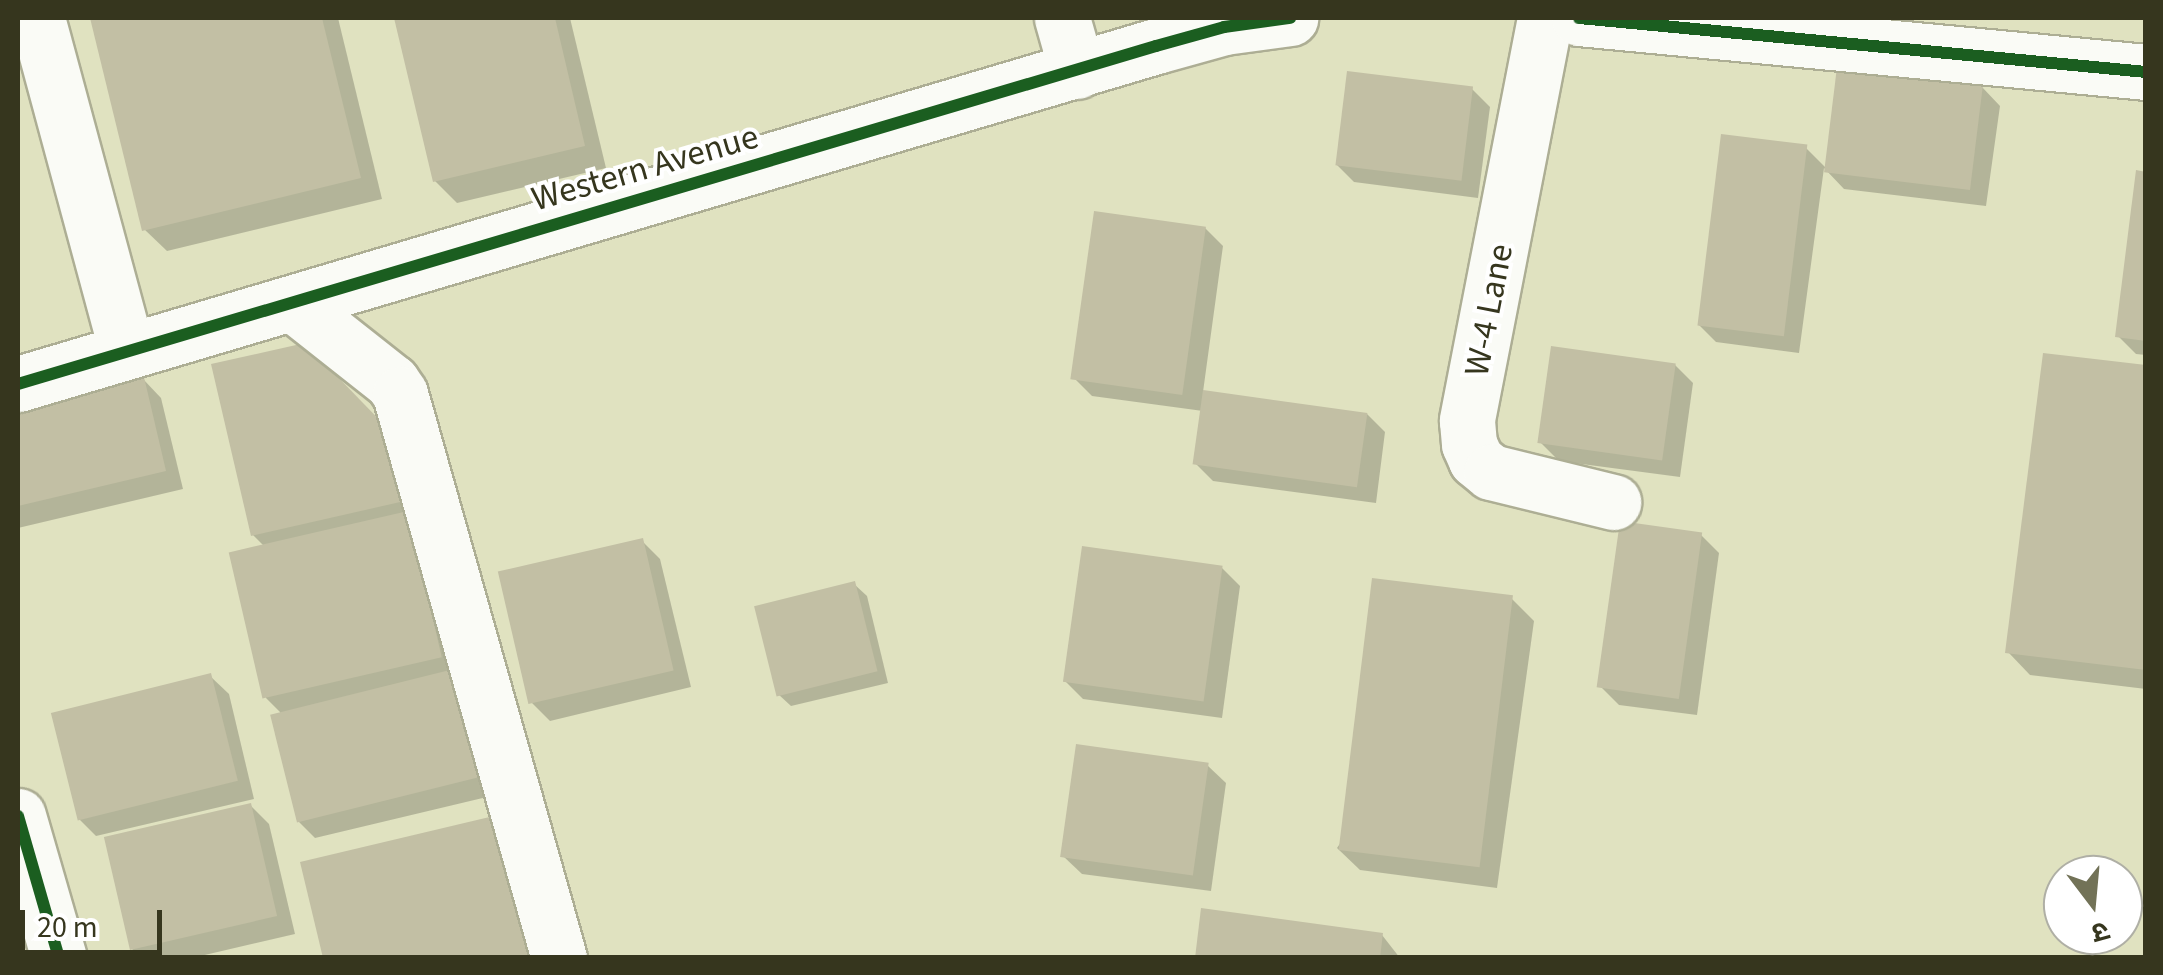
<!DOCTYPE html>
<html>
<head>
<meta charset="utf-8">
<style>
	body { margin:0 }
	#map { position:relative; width:2163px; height:975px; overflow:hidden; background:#e0e2c0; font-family:"Source Sans 3","Noto Sans Devanagari",sans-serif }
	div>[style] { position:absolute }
	.shadow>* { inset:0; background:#0003 }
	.building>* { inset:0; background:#c2bfa4; transform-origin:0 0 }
	.roads { filter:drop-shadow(2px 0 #adae94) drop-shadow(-2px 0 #adae94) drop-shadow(0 2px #adae94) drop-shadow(0 -2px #adae94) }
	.minor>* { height:55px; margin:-27.5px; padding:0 27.5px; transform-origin:27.5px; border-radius:27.5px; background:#fafbf6 }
	.cycleway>* { height:12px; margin:-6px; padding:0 6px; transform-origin:6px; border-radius:6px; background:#1b5e20 }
	span { translate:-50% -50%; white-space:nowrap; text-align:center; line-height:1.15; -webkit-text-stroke:8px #fff; paint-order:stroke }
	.street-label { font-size:35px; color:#36361e }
	.frame { position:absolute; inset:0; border:20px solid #36361e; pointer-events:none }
	.north { position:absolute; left:2043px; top:855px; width:100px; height:100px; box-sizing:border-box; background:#fff; border:2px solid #afafa5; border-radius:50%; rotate:164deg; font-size:28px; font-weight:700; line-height:40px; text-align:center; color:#36361e }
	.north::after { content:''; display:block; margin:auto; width:35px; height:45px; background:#727257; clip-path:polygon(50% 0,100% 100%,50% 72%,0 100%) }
	.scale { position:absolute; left:20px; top:910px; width:142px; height:45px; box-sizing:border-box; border:5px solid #36361e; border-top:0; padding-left:12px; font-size:30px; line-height:35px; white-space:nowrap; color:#36361e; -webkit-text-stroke:8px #fff; paint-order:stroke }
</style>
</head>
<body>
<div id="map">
	<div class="shadow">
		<i style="clip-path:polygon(93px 18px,338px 18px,382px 199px,167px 251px,144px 229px)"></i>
		<i style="clip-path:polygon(396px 18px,570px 18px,606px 168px,457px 203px,435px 181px)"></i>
		<i style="clip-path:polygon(1982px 87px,2000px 106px,1986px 206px,1844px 189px,1824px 168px,1799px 353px,1716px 342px,1698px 324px,1806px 148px,1827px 169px)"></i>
		<i style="clip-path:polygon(1472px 89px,1490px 107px,1478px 198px,1354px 182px,1336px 164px)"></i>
		<i style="clip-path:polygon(2146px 174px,2146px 355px,2136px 354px,2118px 336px)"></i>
		<i style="clip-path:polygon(1205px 228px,1223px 246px,1203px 392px,1367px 414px,1385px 432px,1376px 503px,1213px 481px,1195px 463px,1203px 411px,1092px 396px,1074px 378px)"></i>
		<i style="clip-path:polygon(304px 346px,425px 531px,512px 791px,315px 838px,297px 820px,280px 712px,266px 698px,265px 547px,253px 535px)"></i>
		<i style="clip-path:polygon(1675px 365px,1693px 383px,1680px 477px,1559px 461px,1541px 443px)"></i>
		<i style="clip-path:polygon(2146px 368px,2146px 689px,2030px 675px,2008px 652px)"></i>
		<i style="clip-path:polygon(143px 379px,161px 398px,183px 489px,18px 528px,18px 409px)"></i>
		<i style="clip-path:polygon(1701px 535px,1719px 553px,1697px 715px,1619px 705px,1601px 687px)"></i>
		<i style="clip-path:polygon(642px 541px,660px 559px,691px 687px,550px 721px,532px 703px)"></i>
		<i style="clip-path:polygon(1222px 568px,1240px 586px,1222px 718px,1083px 699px,1065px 681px)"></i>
		<i style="clip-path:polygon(854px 584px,867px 596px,888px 683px,791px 706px,778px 694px)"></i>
		<i style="clip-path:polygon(1512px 599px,1534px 621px,1497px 888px,1360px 870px,1337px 848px)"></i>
		<i style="clip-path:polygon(210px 676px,229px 694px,254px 799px,96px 836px,78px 818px)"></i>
		<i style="clip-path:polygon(1207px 765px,1226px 783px,1211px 891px,1082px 874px,1063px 856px)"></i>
		<i style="clip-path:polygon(251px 806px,269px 824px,295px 934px,192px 958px,141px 958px,132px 949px)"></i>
		<i style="clip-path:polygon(1382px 935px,1400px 958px,1197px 958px)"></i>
	</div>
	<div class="building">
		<i style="clip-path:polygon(90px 18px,322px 18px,361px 178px,142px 231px)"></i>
		<i style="clip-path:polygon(394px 18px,555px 18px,585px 146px,433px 182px)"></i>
		<i style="left:1837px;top:67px;width:147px;height:106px;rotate:7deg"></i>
		<i style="left:1347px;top:71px;width:127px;height:95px;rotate:7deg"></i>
		<i style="left:1721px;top:134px;width:87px;height:193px;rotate:7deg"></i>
		<i style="clip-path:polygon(2136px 170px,2146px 172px,2146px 341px,2115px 337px)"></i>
		<i style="left:1094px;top:211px;width:113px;height:170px;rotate:8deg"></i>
		<i style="clip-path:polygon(305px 343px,393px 434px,409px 500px,251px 536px,211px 364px)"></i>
		<i style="left:1551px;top:346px;width:126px;height:98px;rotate:8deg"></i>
		<i style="clip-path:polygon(2043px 353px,2146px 365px,2146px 670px,2005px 653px)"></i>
		<i style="clip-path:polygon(144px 377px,166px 471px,18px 506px,18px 406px)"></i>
		<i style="left:1203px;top:390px;width:166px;height:75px;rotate:8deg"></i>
		<i style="left:408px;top:511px;width:150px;height:184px;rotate:77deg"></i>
		<i style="left:1620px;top:521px;width:83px;height:168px;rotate:8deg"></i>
		<i style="left:643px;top:538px;width:136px;height:149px;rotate:77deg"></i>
		<i style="left:1082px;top:546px;width:142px;height:137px;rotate:8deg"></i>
		<i style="left:1372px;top:578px;width:142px;height:274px;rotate:7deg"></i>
		<i style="left:855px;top:581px;width:93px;height:104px;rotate:76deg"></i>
		<i style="left:470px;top:665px;width:111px;height:206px;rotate:76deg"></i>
		<i style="left:211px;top:673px;width:111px;height:165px;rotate:76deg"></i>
		<i style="left:1076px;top:744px;width:134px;height:114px;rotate:8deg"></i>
		<i style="left:251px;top:803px;width:116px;height:151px;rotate:77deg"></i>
		<i style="clip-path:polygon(498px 815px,531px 958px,323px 958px,300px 862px)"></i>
		<i style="clip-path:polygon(1201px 908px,1383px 933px,1380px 958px,1195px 958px)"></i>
	</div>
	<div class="roads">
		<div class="minor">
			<i style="left:37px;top:18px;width:345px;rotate:74.9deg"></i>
			<i style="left:1062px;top:18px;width:55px;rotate:74.2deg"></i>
			<i style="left:1545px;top:18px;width:410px;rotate:101deg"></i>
			<i style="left:1467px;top:421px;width:23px;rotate:85deg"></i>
			<i style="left:1469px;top:444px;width:17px;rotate:66deg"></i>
			<i style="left:1476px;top:460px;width:19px;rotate:39deg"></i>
			<i style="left:1491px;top:472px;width:126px;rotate:13.8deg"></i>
			<i style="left:1579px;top:18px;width:570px;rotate:5.44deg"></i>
			<i style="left:292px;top:303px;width:127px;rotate:38.3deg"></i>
			<i style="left:392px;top:382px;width:14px;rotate:56deg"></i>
			<i style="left:400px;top:394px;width:586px;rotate:74.26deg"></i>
			<i style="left:18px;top:384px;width:1187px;rotate:-16.54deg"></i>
			<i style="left:1156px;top:46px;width:71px;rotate:-15.6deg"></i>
			<i style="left:1224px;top:27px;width:67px;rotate:-7.8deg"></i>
			<i style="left:18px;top:816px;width:148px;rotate:73.9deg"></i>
		</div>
	</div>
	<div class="cycleway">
		<i style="left:1579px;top:18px;width:570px;rotate:5.44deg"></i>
		<i style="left:18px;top:384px;width:1187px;rotate:-16.54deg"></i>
		<i style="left:1156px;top:46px;width:71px;rotate:-15.6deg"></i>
		<i style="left:1224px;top:27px;width:67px;rotate:-7.8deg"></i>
		<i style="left:18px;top:816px;width:148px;rotate:73.9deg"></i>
	</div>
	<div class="street-label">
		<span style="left:645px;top:168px;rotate:-16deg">Western Avenue</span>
		<span style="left:1489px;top:310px;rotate:-79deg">W-4 Lane</span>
	</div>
	<div class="frame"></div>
	<div class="north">उ</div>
	<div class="scale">20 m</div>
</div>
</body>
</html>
